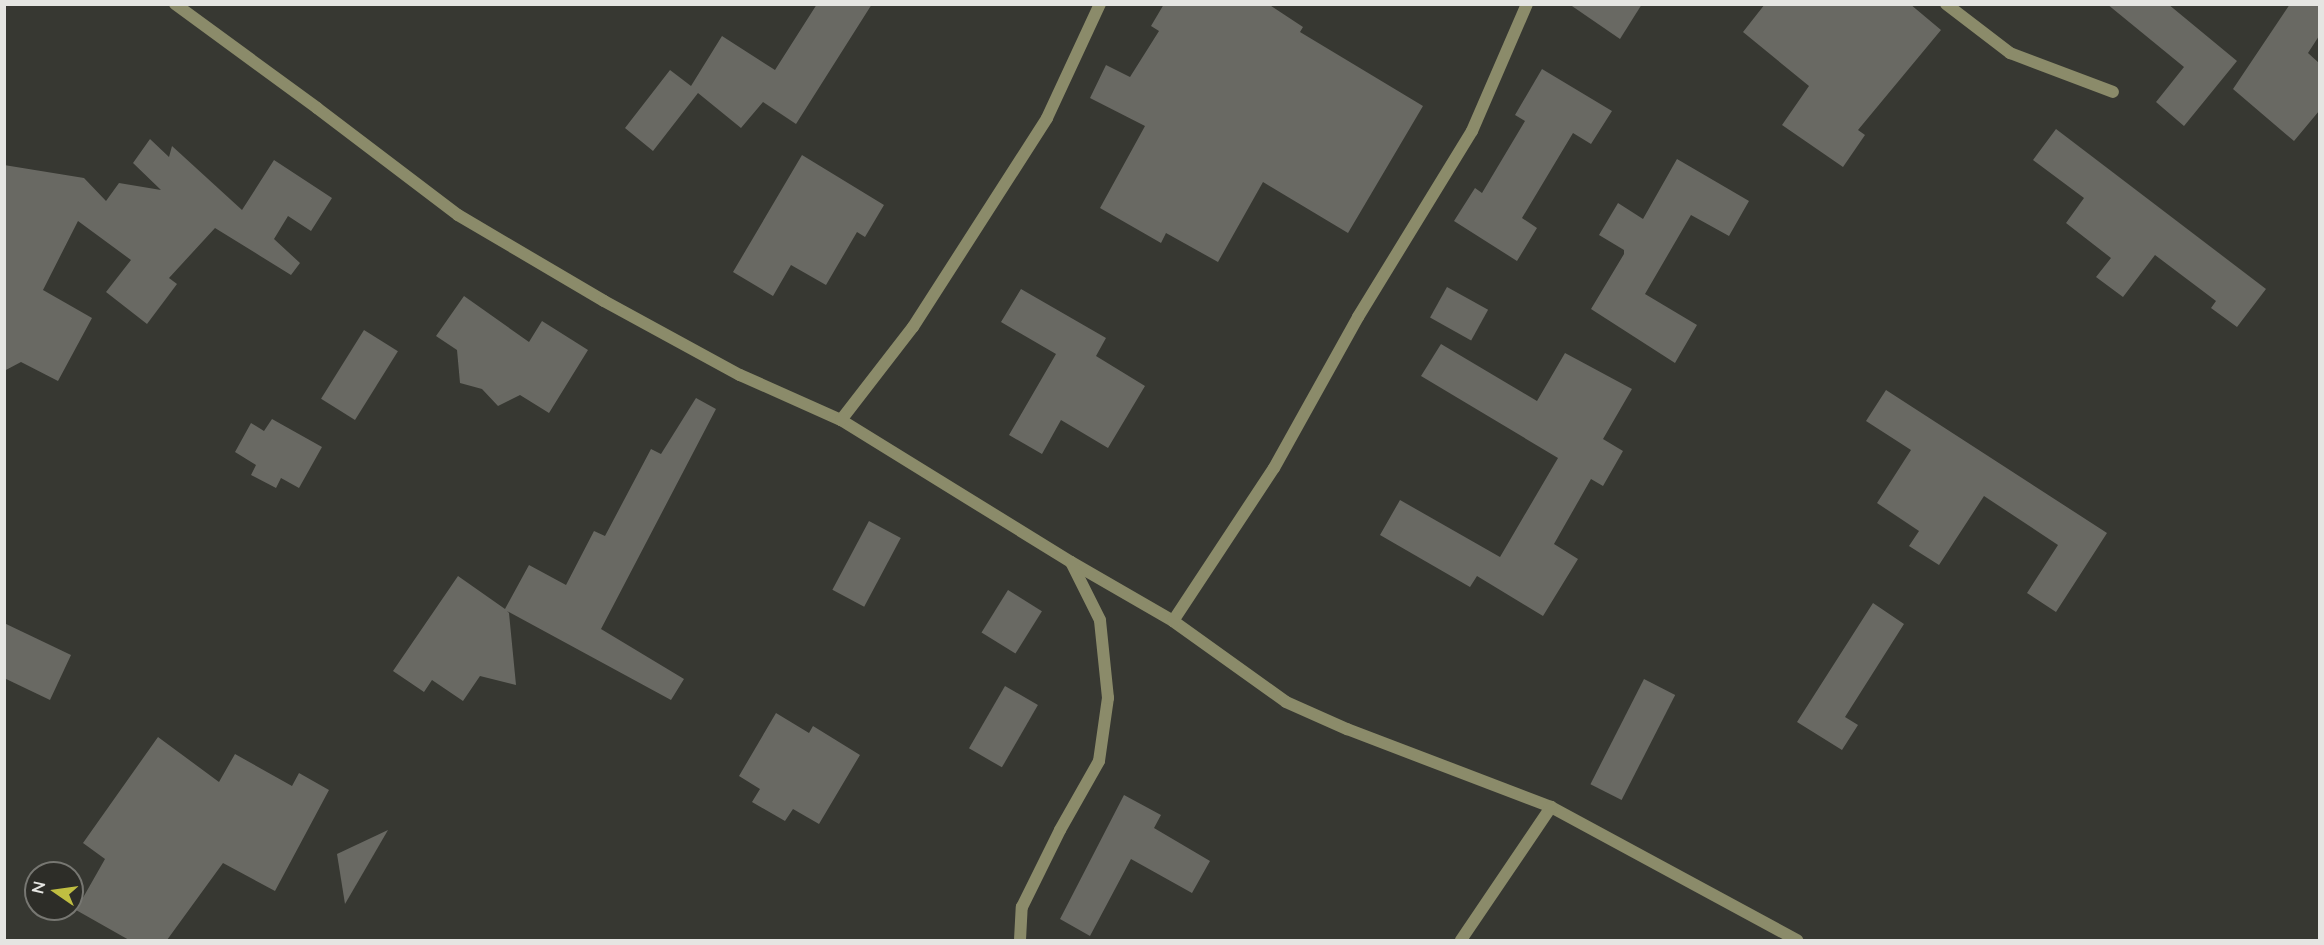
<!DOCTYPE html>
<html>
<head>
<meta charset="utf-8">
<style>
	body { margin:0 }
	#map { position:relative; width:2324px; height:945px; overflow:hidden; background:#373832; font-family:Lato,sans-serif }
	div>[style] { position:absolute }
	.building>* { inset:0; background:#696963; transform-origin:0 0 }
	.street>* { height:12px; margin:-6px; padding:0 6px; transform-origin:6px; border-radius:6px; background:#8b8b6a }
	span { translate:-50% -50%; white-space:nowrap; text-align:center; line-height:1.15; -webkit-text-stroke:4.5px #2d2d28; paint-order:stroke }
	.frame { position:absolute; inset:0; border:6px solid #e5e5e2; pointer-events:none }
	.north { position:absolute; left:24px; top:861px; width:60px; height:60px; box-sizing:border-box; background:#2d2d28; border:2px solid #777772; border-radius:50%; rotate:283deg; font-size:16px; font-weight:700; line-height:24px; text-align:center; color:#e5e5e2 }
	.north::after { content:''; display:block; margin:auto; width:21px; height:27px; background:#c0be41; clip-path:polygon(50% 0,100% 100%,50% 72%,0 100%) }
</style>
</head>
<body>
<div id="map">
	<div class="building">
		<i style="clip-path:polygon(817px 4px,872px 4px,796px 124px,763px 102px,741px 128px,698px 93px,653px 151px,625px 128px,670px 70px,691px 86px,722px 36px,775px 70px)"></i>
		<i style="clip-path:polygon(1164px 4px,1268px 4px,1303px 27px,1300px 32px,1423px 106px,1348px 233px,1263px 182px,1218px 262px,1166px 233px,1161px 243px,1100px 208px,1145px 126px,1090px 98px,1106px 65px,1130px 77px,1159px 31px,1151px 26px)"></i>
		<i style="clip-path:polygon(1569px 4px,1642px 4px,1620px 39px)"></i>
		<i style="clip-path:polygon(1765px 4px,1910px 4px,1941px 30px,1858px 130px,1865px 135px,1843px 167px,1782px 125px,1809px 86px,1743px 32px)"></i>
		<i style="clip-path:polygon(2107px 4px,2168px 4px,2237px 61px,2184px 126px,2156px 102px,2184px 67px)"></i>
		<i style="clip-path:polygon(2290px 4px,2319px 4px,2319px 36px,2308px 53px,2319px 63px,2319px 111px,2294px 141px,2233px 89px)"></i>
		<i style="clip-path:polygon(1542px 69px,1612px 111px,1591px 144px,1573px 133px,1522px 218px,1537px 228px,1517px 261px,1454px 221px,1475px 188px,1482px 193px,1525px 121px,1515px 115px)"></i>
		<i style="clip-path:polygon(2056px 129px,2266px 289px,2237px 327px,2211px 308px,2216px 301px,2155px 255px,2123px 297px,2096px 277px,2111px 258px,2066px 223px,2084px 198px,2033px 160px)"></i>
		<i style="clip-path:polygon(150px 139px,169px 157px,172px 146px,242px 210px,274px 160px,332px 198px,311px 231px,288px 216px,274px 239px,300px 263px,291px 275px,215px 228px,169px 278px,177px 284px,147px 324px,106px 292px,131px 260px,78px 221px,43px 290px,92px 318px,58px 381px,21px 362px,4px 371px,4px 165px,84px 178px,106px 201px,119px 183px,161px 190px,133px 163px)"></i>
		<i style="clip-path:polygon(802px 155px,884px 205px,865px 237px,857px 232px,826px 285px,791px 265px,773px 296px,733px 272px)"></i>
		<i style="clip-path:polygon(1677px 159px,1749px 201px,1729px 236px,1691px 215px,1645px 294px,1697px 325px,1675px 363px,1591px 309px,1624px 254px,1624px 250px,1599px 235px,1618px 203px,1643px 219px)"></i>
		<i style="left:1447px;top:287px;width:47px;height:35px;rotate:29deg"></i>
		<i style="clip-path:polygon(1021px 289px,1106px 338px,1096px 356px,1145px 386px,1108px 448px,1061px 420px,1042px 454px,1009px 435px,1056px 354px,1001px 322px)"></i>
		<i style="clip-path:polygon(464px 296px,529px 342px,542px 321px,588px 350px,549px 413px,520px 395px,498px 406px,482px 389px,460px 383px,457px 350px,436px 336px)"></i>
		<i style="left:364px;top:330px;width:40px;height:81px;rotate:32deg"></i>
		<i style="clip-path:polygon(1441px 344px,1537px 401px,1565px 353px,1632px 389px,1603px 439px,1623px 451px,1603px 486px,1591px 479px,1554px 544px,1578px 559px,1543px 616px,1477px 576px,1470px 587px,1380px 535px,1400px 500px,1500px 557px,1558px 458px,1421px 376px)"></i>
		<i style="clip-path:polygon(1886px 390px,2107px 533px,2056px 612px,2027px 593px,2058px 545px,1984px 496px,1939px 565px,1909px 546px,1919px 531px,1877px 503px,1911px 450px,1866px 421px)"></i>
		<i style="clip-path:polygon(696px 398px,716px 409px,601px 629px,684px 679px,671px 700px,507px 611px,509px 613px,516px 685px,480px 676px,463px 701px,432px 680px,424px 692px,393px 671px,458px 576px,505px 609px,529px 565px,566px 585px,594px 531px,605px 536px,651px 449px,661px 454px)"></i>
		<i style="clip-path:polygon(272px 419px,322px 447px,299px 488px,281px 478px,276px 488px,251px 475px,256px 465px,235px 452px,251px 423px,264px 431px)"></i>
		<i style="left:869px;top:521px;width:36px;height:78px;rotate:28deg"></i>
		<i style="left:1008px;top:590px;width:40px;height:50px;rotate:32deg"></i>
		<i style="clip-path:polygon(1873px 603px,1904px 624px,1845px 717px,1858px 725px,1842px 750px,1797px 722px)"></i>
		<i style="clip-path:polygon(4px 623px,71px 655px,50px 700px,4px 678px)"></i>
		<i style="left:1644px;top:679px;width:35px;height:118px;rotate:27deg"></i>
		<i style="left:1005px;top:686px;width:38px;height:72px;rotate:30deg"></i>
		<i style="clip-path:polygon(776px 713px,809px 733px,813px 726px,860px 755px,819px 824px,793px 809px,785px 821px,752px 802px,760px 789px,739px 776px)"></i>
		<i style="clip-path:polygon(158px 737px,219px 782px,235px 754px,292px 786px,299px 773px,329px 790px,275px 891px,223px 863px,167px 940px,129px 940px,76px 910px,105px 859px,83px 843px)"></i>
		<i style="clip-path:polygon(1124px 795px,1161px 815px,1154px 828px,1210px 861px,1192px 893px,1131px 859px,1090px 936px,1060px 919px)"></i>
		<i style="clip-path:polygon(388px 830px,345px 904px,337px 854px)"></i>
	</div>
	<div class="street">
		<i style="left:175px;top:4px;width:176px;rotate:36.2deg"></i>
		<i style="left:317px;top:108px;width:177px;rotate:37.2deg"></i>
		<i style="left:458px;top:215px;width:169px;rotate:30.5deg"></i>
		<i style="left:604px;top:301px;width:155px;rotate:28.6deg"></i>
		<i style="left:740px;top:375px;width:111px;rotate:24deg"></i>
		<i style="left:841px;top:420px;width:270px;rotate:31.7deg"></i>
		<i style="left:1071px;top:562px;width:118px;rotate:30deg"></i>
		<i style="left:1173px;top:621px;width:139px;rotate:35.6deg"></i>
		<i style="left:1286px;top:702px;width:67px;rotate:23.9deg"></i>
		<i style="left:1347px;top:729px;width:218px;rotate:20.9deg"></i>
		<i style="left:1551px;top:807px;width:280px;rotate:28.4deg"></i>
		<i style="left:1946px;top:4px;width:81px;rotate:37.4deg"></i>
		<i style="left:2010px;top:53px;width:110px;rotate:20.7deg"></i>
		<i style="left:841px;top:420px;width:118px;rotate:-52.3deg"></i>
		<i style="left:913px;top:327px;width:248px;rotate:-57.3deg"></i>
		<i style="left:1047px;top:118px;width:126px;rotate:-65.1deg"></i>
		<i style="left:1173px;top:621px;width:183px;rotate:-56.6deg"></i>
		<i style="left:1274px;top:468px;width:173px;rotate:-60.9deg"></i>
		<i style="left:1358px;top:317px;width:218px;rotate:-58.5deg"></i>
		<i style="left:1472px;top:131px;width:138px;rotate:-66.6deg"></i>
		<i style="left:1020px;top:940px;width:33px;rotate:-87deg"></i>
		<i style="left:1022px;top:907px;width:86px;rotate:-63.7deg"></i>
		<i style="left:1060px;top:830px;width:79px;rotate:-60.5deg"></i>
		<i style="left:1099px;top:761px;width:64px;rotate:-81.9deg"></i>
		<i style="left:1108px;top:698px;width:78px;rotate:-95.9deg"></i>
		<i style="left:1100px;top:620px;width:65px;rotate:-116.6deg"></i>
		<i style="left:1461px;top:940px;width:161px;rotate:-55.9deg"></i>
	</div>
	<div class="frame"></div>
	<div class="north">N</div>
</div>
</body>
</html>
